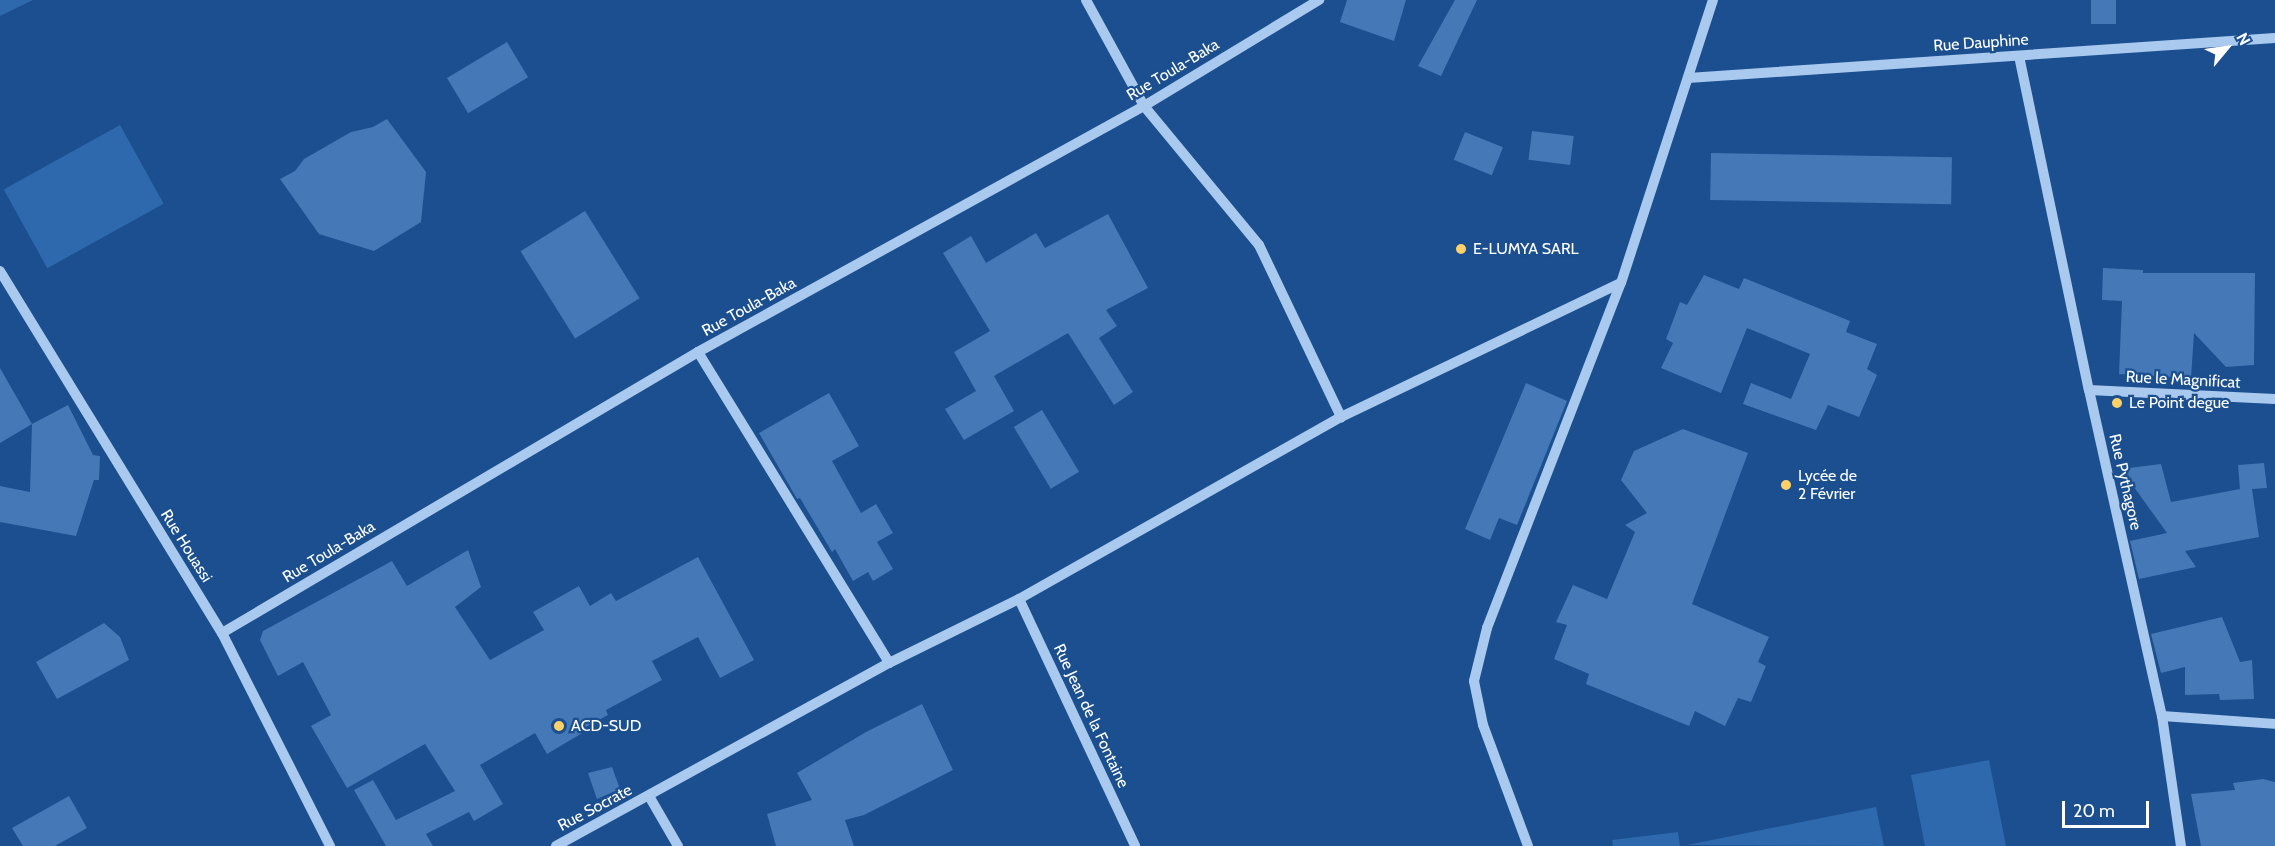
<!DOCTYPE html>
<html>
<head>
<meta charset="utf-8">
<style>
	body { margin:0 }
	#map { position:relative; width:2275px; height:846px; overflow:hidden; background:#1b4f8f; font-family:Cabin,sans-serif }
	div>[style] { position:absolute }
	.green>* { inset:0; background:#2e69ad; transform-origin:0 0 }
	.building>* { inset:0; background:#4478b7; transform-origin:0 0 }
	.minor>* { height:10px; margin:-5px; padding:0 5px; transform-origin:5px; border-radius:5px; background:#a9c9ee }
	.dots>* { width:16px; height:16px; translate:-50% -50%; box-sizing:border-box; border:3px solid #1b4f8f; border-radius:50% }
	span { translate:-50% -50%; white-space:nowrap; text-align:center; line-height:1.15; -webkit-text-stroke:4.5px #1b4f8f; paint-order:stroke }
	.street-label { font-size:16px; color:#fff }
	.poi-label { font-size:16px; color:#fff }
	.left { translate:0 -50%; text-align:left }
	.north { position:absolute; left:2197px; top:18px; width:60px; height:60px; -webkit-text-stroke:4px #1b4f8f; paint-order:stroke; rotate:61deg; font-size:16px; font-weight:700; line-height:24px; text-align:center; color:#fff }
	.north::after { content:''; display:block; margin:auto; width:21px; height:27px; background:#fff; clip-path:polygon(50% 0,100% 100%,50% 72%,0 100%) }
	.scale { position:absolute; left:2062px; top:801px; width:87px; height:27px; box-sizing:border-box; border:3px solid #fff; border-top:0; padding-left:8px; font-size:18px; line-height:21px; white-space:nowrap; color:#fff; -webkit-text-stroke:4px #1b4f8f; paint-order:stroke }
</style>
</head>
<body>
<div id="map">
	<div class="green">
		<i style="clip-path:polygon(0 0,33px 0,0 16px)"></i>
		<i style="left:120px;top:125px;width:90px;height:133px;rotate:61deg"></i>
		<i style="clip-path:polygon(1989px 760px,2006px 846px,1925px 846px,1911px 775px)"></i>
		<i style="clip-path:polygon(1876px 807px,1884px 846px,1687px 845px)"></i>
		<i style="clip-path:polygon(1678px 832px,1680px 846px,1613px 846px,1612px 840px)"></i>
	</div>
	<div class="building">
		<i style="clip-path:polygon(1347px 0,1406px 0,1394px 41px,1340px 22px)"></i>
		<i style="clip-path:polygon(1455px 0,1477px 0,1441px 76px,1418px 66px)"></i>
		<i style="left:2091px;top:0;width:25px;height:24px"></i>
		<i style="left:507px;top:42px;width:41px;height:70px;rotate:59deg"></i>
		<i style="clip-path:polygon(387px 119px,426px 172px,421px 222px,374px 251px,319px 234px,280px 179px,295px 171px,304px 159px,351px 132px,373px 127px)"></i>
		<i style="left:1532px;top:131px;width:42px;height:29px;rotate:7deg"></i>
		<i style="left:1465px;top:132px;width:41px;height:30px;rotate:22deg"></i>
		<i style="left:1711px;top:153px;width:241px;height:47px;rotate:1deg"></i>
		<i style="left:585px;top:211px;width:103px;height:76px;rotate:58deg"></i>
		<i style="clip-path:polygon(1108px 214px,1148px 288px,1106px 310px,1117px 326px,1099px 338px,1133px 392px,1114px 405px,1068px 333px,994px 376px,1014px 411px,964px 440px,945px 409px,976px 391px,954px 352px,990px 331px,943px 253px,971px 236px,986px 263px,1036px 233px,1045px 248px)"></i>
		<i style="clip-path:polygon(2103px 268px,2143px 270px,2143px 273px,2255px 273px,2254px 365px,2226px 367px,2194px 333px,2191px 378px,2119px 374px,2122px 301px,2102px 300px)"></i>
		<i style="clip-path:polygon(1704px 275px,1739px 289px,1744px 278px,1850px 321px,1846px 332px,1877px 344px,1867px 369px,1877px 375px,1859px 417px,1828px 405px,1816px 430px,1743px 404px,1751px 383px,1791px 399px,1810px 354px,1747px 328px,1721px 393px,1661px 368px,1673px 343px,1666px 339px,1680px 302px,1687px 305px)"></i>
		<i style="clip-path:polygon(0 368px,32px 424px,68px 405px,93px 455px,100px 456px,99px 480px,94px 480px,76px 536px,0 522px,0 486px,30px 492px,32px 424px,0 443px)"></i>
		<i style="clip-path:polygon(1526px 383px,1567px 401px,1517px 525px,1499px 518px,1490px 540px,1465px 529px)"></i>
		<i style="clip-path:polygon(829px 393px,859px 446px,832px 461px,861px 513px,876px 504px,893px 533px,877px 542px,893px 569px,873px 581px,868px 572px,853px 581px,835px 549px,832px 552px,800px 498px,797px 499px,759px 433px)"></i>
		<i style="left:1042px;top:410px;width:72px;height:33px;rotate:59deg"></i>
		<i style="clip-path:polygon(1683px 429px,1748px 453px,1692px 604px,1769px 637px,1758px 662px,1766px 666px,1751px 702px,1738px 698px,1725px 726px,1695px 711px,1689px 726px,1586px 684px,1589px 674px,1554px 659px,1567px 625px,1556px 622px,1573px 585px,1607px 599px,1635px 532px,1625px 525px,1647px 513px,1621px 480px,1634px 451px)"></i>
		<i style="clip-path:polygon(2264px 463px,2267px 488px,2252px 489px,2259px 537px,2185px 551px,2196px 567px,2139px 579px,2130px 541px,2167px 533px,2121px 469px,2161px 464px,2171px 502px,2240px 489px,2238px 465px)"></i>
		<i style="clip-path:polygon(468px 550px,481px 587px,455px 607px,490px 660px,544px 630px,533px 612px,579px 586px,590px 606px,611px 593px,616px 601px,698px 557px,754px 660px,720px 678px,698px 637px,652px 661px,662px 680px,606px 710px,608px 715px,582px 729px,584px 732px,547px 754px,535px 733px,480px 765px,503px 804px,474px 821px,469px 812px,426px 834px,433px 846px,386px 846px,354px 790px,373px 780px,396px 820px,455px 791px,425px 744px,347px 788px,311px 726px,331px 715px,303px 662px,278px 676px,260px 640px,263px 631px,392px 561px,407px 586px)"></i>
		<i style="clip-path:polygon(2222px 617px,2240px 662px,2252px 660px,2254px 699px,2220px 700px,2219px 694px,2185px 695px,2185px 667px,2161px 673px,2151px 634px)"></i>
		<i style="clip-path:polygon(104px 623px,120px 637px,129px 660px,57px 699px,36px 662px)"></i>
		<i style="clip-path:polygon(922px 704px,953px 770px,864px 815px,845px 820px,854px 846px,776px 846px,767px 814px,812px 800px,797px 773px,866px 732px)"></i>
		<i style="clip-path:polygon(612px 767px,620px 789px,597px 799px,588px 773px)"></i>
		<i style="clip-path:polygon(2263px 779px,2275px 782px,2275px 846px,2201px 846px,2191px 794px,2235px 790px,2233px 783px)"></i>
		<i style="clip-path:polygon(69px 796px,87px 828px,55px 846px,23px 846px,12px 828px)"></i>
	</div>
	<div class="minor">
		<i style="left:1086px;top:0;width:121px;rotate:61.3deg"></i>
		<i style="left:1144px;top:106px;width:180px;rotate:50.4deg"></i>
		<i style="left:1259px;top:245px;width:191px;rotate:64.5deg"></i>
		<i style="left:2019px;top:56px;width:341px;rotate:78.2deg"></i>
		<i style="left:2089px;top:390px;width:334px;rotate:77.4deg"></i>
		<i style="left:2162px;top:716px;width:131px;rotate:81.7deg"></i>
		<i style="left:1688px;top:78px;width:588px;rotate:-3.9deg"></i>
		<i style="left:0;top:271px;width:425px;rotate:58.5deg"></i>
		<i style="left:222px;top:633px;width:239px;rotate:63.1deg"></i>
		<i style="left:698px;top:352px;width:365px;rotate:58.4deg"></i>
		<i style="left:2089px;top:390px;width:186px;rotate:2.8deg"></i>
		<i style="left:1019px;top:599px;width:273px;rotate:64.8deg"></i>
		<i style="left:222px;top:633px;width:553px;rotate:-30.55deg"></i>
		<i style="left:698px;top:352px;width:509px;rotate:-28.88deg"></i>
		<i style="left:1144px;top:106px;width:205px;rotate:-31.2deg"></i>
		<i style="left:2162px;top:716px;width:113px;rotate:4deg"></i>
		<i style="left:649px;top:796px;width:58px;rotate:59.9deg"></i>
		<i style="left:556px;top:846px;width:380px;rotate:-28.8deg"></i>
		<i style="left:889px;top:663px;width:145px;rotate:-26.2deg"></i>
		<i style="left:1019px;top:599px;width:370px;rotate:-29.5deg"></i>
		<i style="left:1341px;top:417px;width:310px;rotate:-25.6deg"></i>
		<i style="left:1621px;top:283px;width:298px;rotate:-72deg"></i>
		<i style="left:1528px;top:846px;width:129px;rotate:-110.4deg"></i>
		<i style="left:1483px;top:725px;width:45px;rotate:-101.6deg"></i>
		<i style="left:1474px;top:681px;width:55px;rotate:-76.2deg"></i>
		<i style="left:1487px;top:628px;width:370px;rotate:-68.8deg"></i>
	</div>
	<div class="dots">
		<i style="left:1461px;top:249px;background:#ffd166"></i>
		<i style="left:2117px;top:403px;background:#ffd166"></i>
		<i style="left:1786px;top:485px;background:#ffd166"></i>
		<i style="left:559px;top:726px;background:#ffd166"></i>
	</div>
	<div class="street-label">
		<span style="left:1981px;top:43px;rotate:-4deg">Rue Dauphine</span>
		<span style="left:1173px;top:70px;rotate:-31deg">Rue Toula-Baka</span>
		<span style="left:749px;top:307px;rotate:-29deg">Rue Toula-Baka</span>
		<span style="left:2183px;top:380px;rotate:3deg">Rue le Magnificat</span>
		<span style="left:2125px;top:482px;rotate:77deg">Rue Pythagore</span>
		<span style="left:186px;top:546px;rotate:58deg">Rue Houassi</span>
		<span style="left:329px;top:552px;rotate:-31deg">Rue Toula-Baka</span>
		<span style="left:1091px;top:716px;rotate:65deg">Rue Jean de la Fontaine</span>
		<span style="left:595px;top:808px;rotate:-28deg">Rue Socrate</span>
	</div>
	<div class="poi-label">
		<span class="left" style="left:1473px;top:249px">E-LUMYA SARL</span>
		<span class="left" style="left:2129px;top:403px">Le Point degue</span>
		<span class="left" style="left:1798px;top:485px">Lycée de<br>2 Février</span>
		<span class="left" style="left:571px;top:726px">ACD-SUD</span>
	</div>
	<div class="north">N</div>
	<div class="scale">20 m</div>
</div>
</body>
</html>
